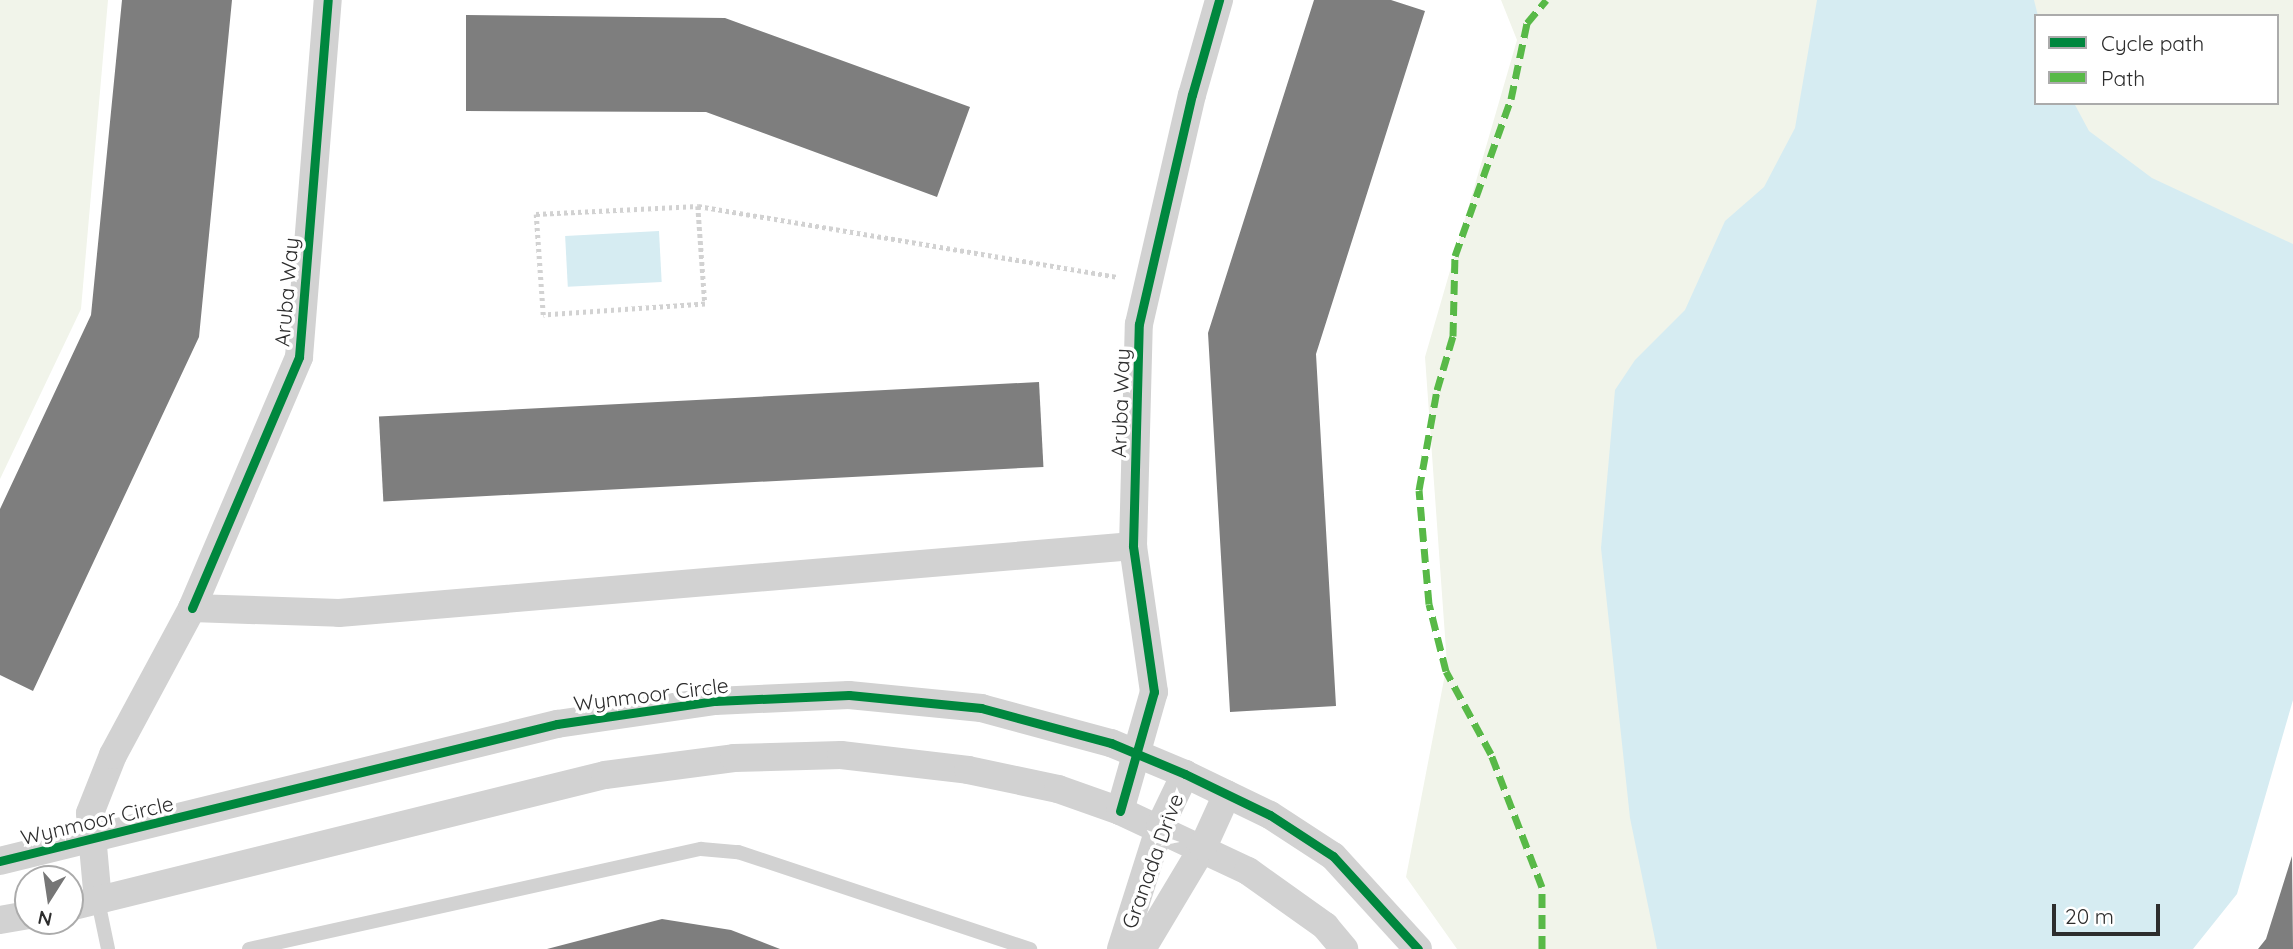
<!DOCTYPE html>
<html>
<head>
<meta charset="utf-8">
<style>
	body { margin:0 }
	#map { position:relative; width:2293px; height:949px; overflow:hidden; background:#fff; font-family:Quicksand,sans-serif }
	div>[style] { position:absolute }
	.green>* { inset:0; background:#f1f4ea }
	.water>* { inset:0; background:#d6ecf2; transform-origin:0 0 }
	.building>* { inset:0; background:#7e7e7e; transform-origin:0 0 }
	.path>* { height:4.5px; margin-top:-2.25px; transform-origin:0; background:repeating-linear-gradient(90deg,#d2d2d2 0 3.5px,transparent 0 7px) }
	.service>* { height:14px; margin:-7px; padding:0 7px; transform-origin:7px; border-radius:7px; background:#d2d2d2 }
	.minor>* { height:28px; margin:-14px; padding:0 14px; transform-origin:14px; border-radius:14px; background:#d2d2d2 }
	.quiet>* { height:7px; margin-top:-3.5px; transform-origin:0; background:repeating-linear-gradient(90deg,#58b947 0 14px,transparent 0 21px) }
	.cycleway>* { height:9px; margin:-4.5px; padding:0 4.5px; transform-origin:4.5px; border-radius:4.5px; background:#00873e }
	span { translate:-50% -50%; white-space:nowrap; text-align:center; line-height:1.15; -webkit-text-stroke:7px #fff; paint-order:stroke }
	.street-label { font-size:21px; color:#2d2d2d }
	.legend { position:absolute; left:2034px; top:14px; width:245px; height:91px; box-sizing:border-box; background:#fff; border:2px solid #ababab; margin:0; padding:9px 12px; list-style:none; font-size:21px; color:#2d2d2d }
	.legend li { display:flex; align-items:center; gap:14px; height:35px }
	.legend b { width:35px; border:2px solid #ababab }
	.north { position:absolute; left:14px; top:865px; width:70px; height:70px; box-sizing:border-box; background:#fff; border:2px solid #ababab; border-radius:50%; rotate:192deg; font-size:19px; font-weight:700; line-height:28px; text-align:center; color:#2d2d2d }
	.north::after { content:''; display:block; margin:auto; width:24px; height:32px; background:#767676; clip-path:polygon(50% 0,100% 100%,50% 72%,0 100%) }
	.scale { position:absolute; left:2052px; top:904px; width:108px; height:32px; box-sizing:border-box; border:4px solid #2d2d2d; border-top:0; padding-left:9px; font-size:21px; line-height:24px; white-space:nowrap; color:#2d2d2d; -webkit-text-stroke:5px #fff; paint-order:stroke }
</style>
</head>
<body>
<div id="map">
	<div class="green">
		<i style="clip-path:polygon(0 0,108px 0,81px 309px,0 479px)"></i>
		<i style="clip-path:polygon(evenodd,1501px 0,2293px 0,2293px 692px,2086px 949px,1457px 949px,1406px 877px,1447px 664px,1425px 357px,1517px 40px,1501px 0,2036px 16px,2277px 16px,2277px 103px,2036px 103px,2036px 16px)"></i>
	</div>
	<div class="water">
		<i style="clip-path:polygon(1817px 0,2034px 0,2038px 16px,2036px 103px,2074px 103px,2089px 131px,2152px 178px,2293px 244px,2293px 700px,2237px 894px,2193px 949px,1657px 949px,1630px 818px,1601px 548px,1615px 390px,1635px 360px,1685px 310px,1725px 221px,1764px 187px,1795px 128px)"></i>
		<i style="left:659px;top:231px;width:51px;height:94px;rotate:87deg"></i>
	</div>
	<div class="building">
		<i style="clip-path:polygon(122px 0,232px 0,199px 337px,33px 691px,0 675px,0 509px,91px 315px)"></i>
		<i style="clip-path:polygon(1314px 0,1391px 0,1425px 11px,1316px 354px,1336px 706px,1230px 712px,1208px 333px)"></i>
		<i style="clip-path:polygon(466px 15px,725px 18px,970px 107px,937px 197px,706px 112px,466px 111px)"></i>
		<i style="left:1039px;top:382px;width:85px;height:661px;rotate:87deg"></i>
		<i style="clip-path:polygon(2292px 856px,2293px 949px,2258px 949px,2266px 939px)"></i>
		<i style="clip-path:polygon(662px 919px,731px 930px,780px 949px,547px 949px)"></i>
	</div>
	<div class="path">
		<i style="left:698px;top:206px;width:98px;rotate:85.9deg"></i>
		<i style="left:705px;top:304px;width:162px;rotate:176.1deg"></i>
		<i style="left:543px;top:315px;width:101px;rotate:-94deg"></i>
		<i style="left:536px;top:214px;width:162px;rotate:-2.8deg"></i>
		<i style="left:698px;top:206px;width:425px;rotate:9.6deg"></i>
	</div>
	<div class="service">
		<i style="left:98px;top:901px;width:49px;rotate:78.2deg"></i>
		<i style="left:249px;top:949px;width:463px;rotate:-12.5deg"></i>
		<i style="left:701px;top:849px;width:37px;rotate:5deg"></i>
		<i style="left:738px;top:852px;width:308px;rotate:18.4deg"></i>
	</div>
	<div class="minor">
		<i style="left:192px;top:608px;width:273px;rotate:-66.9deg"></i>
		<i style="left:299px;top:357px;width:358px;rotate:-85.4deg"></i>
		<i style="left:1120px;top:811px;width:124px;rotate:-74.1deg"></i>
		<i style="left:1154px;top:692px;width:148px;rotate:-98.2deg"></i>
		<i style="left:1133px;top:546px;width:222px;rotate:-88.5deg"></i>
		<i style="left:1139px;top:324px;width:235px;rotate:-77deg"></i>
		<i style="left:1192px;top:95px;width:99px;rotate:-74.1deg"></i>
		<i style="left:0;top:861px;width:574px;rotate:-13.82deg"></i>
		<i style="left:557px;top:724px;width:160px;rotate:-8.3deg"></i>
		<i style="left:715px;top:701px;width:134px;rotate:-2.6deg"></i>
		<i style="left:849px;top:695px;width:133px;rotate:5.6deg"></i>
		<i style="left:981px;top:708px;width:135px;rotate:15.1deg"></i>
		<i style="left:1111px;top:743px;width:80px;rotate:22.7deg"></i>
		<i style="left:1185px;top:774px;width:94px;rotate:25.8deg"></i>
		<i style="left:1270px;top:815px;width:75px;rotate:33.1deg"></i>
		<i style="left:1333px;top:856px;width:126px;rotate:47.6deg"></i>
		<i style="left:98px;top:901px;width:88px;rotate:-95.2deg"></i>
		<i style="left:90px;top:813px;width:62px;rotate:-68.4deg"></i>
		<i style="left:113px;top:755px;width:167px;rotate:-61.7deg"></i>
		<i style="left:192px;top:608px;width:147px;rotate:1.9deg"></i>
		<i style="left:339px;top:613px;width:797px;rotate:-4.82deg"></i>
		<i style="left:70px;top:907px;width:551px;rotate:-13.86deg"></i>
		<i style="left:605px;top:775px;width:130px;rotate:-7.5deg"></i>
		<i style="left:734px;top:758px;width:107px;rotate:-1.6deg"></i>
		<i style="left:841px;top:755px;width:128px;rotate:6.7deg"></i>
		<i style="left:968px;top:770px;width:92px;rotate:11.9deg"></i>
		<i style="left:1058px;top:789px;width:66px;rotate:19.5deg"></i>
		<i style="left:1120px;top:811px;width:141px;rotate:25.1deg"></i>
		<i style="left:1248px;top:871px;width:95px;rotate:35.5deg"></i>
		<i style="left:1325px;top:926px;width:30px;rotate:50deg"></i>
		<i style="left:0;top:920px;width:28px;rotate:-10deg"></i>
		<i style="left:1121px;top:949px;width:129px;rotate:-72.4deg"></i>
		<i style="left:1160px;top:826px;width:58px;rotate:-64.3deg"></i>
		<i style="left:1142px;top:949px;width:119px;rotate:-59.1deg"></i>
		<i style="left:1203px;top:847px;width:58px;rotate:-65.6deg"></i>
	</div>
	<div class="quiet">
		<i style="left:1542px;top:949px;width:62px;rotate:-90deg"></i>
		<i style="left:1542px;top:887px;width:142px;rotate:-111deg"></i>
		<i style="left:1491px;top:754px;width:94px;rotate:-118.5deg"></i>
		<i style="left:1446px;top:671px;width:69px;rotate:-104.2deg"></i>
		<i style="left:1429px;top:604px;width:114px;rotate:-95deg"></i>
		<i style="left:1419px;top:490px;width:102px;rotate:-79.8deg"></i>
		<i style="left:1437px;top:390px;width:56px;rotate:-73.5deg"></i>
		<i style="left:1453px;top:336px;width:80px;rotate:-88.6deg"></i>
		<i style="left:1455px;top:256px;width:167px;rotate:-70.4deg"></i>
		<i style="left:1511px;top:99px;width:78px;rotate:-78.1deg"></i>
		<i style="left:1527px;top:23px;width:30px;rotate:-50deg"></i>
	</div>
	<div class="cycleway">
		<i style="left:192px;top:608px;width:273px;rotate:-66.9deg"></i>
		<i style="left:299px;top:357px;width:358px;rotate:-85.4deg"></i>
		<i style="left:1120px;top:811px;width:124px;rotate:-74.1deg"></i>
		<i style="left:1154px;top:692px;width:148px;rotate:-98.2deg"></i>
		<i style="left:1133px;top:546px;width:222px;rotate:-88.5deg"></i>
		<i style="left:1139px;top:324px;width:235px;rotate:-77deg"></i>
		<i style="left:1192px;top:95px;width:99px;rotate:-74.1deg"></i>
		<i style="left:0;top:861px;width:574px;rotate:-13.82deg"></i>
		<i style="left:557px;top:724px;width:160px;rotate:-8.3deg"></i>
		<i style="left:715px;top:701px;width:134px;rotate:-2.6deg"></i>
		<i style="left:849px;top:695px;width:133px;rotate:5.6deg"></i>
		<i style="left:981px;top:708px;width:135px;rotate:15.1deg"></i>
		<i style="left:1111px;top:743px;width:80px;rotate:22.7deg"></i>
		<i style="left:1185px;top:774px;width:94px;rotate:25.8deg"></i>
		<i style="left:1270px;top:815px;width:75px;rotate:33.1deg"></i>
		<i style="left:1333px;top:856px;width:126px;rotate:47.6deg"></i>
	</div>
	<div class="street-label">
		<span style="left:286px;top:292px;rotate:-85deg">Aruba Way</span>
		<span style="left:1120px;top:403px;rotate:-88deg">Aruba Way</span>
		<span style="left:651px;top:694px;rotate:-7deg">Wynmoor Circle</span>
		<span style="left:97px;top:820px;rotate:-13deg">Wynmoor Circle</span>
		<span style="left:1152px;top:861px;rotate:-70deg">Granada Drive</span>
	</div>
	<ul class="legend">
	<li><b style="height:9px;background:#00873e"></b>Cycle path</li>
	<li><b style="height:9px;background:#58b947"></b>Path</li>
	</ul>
	<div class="north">N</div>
	<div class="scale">20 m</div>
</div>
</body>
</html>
